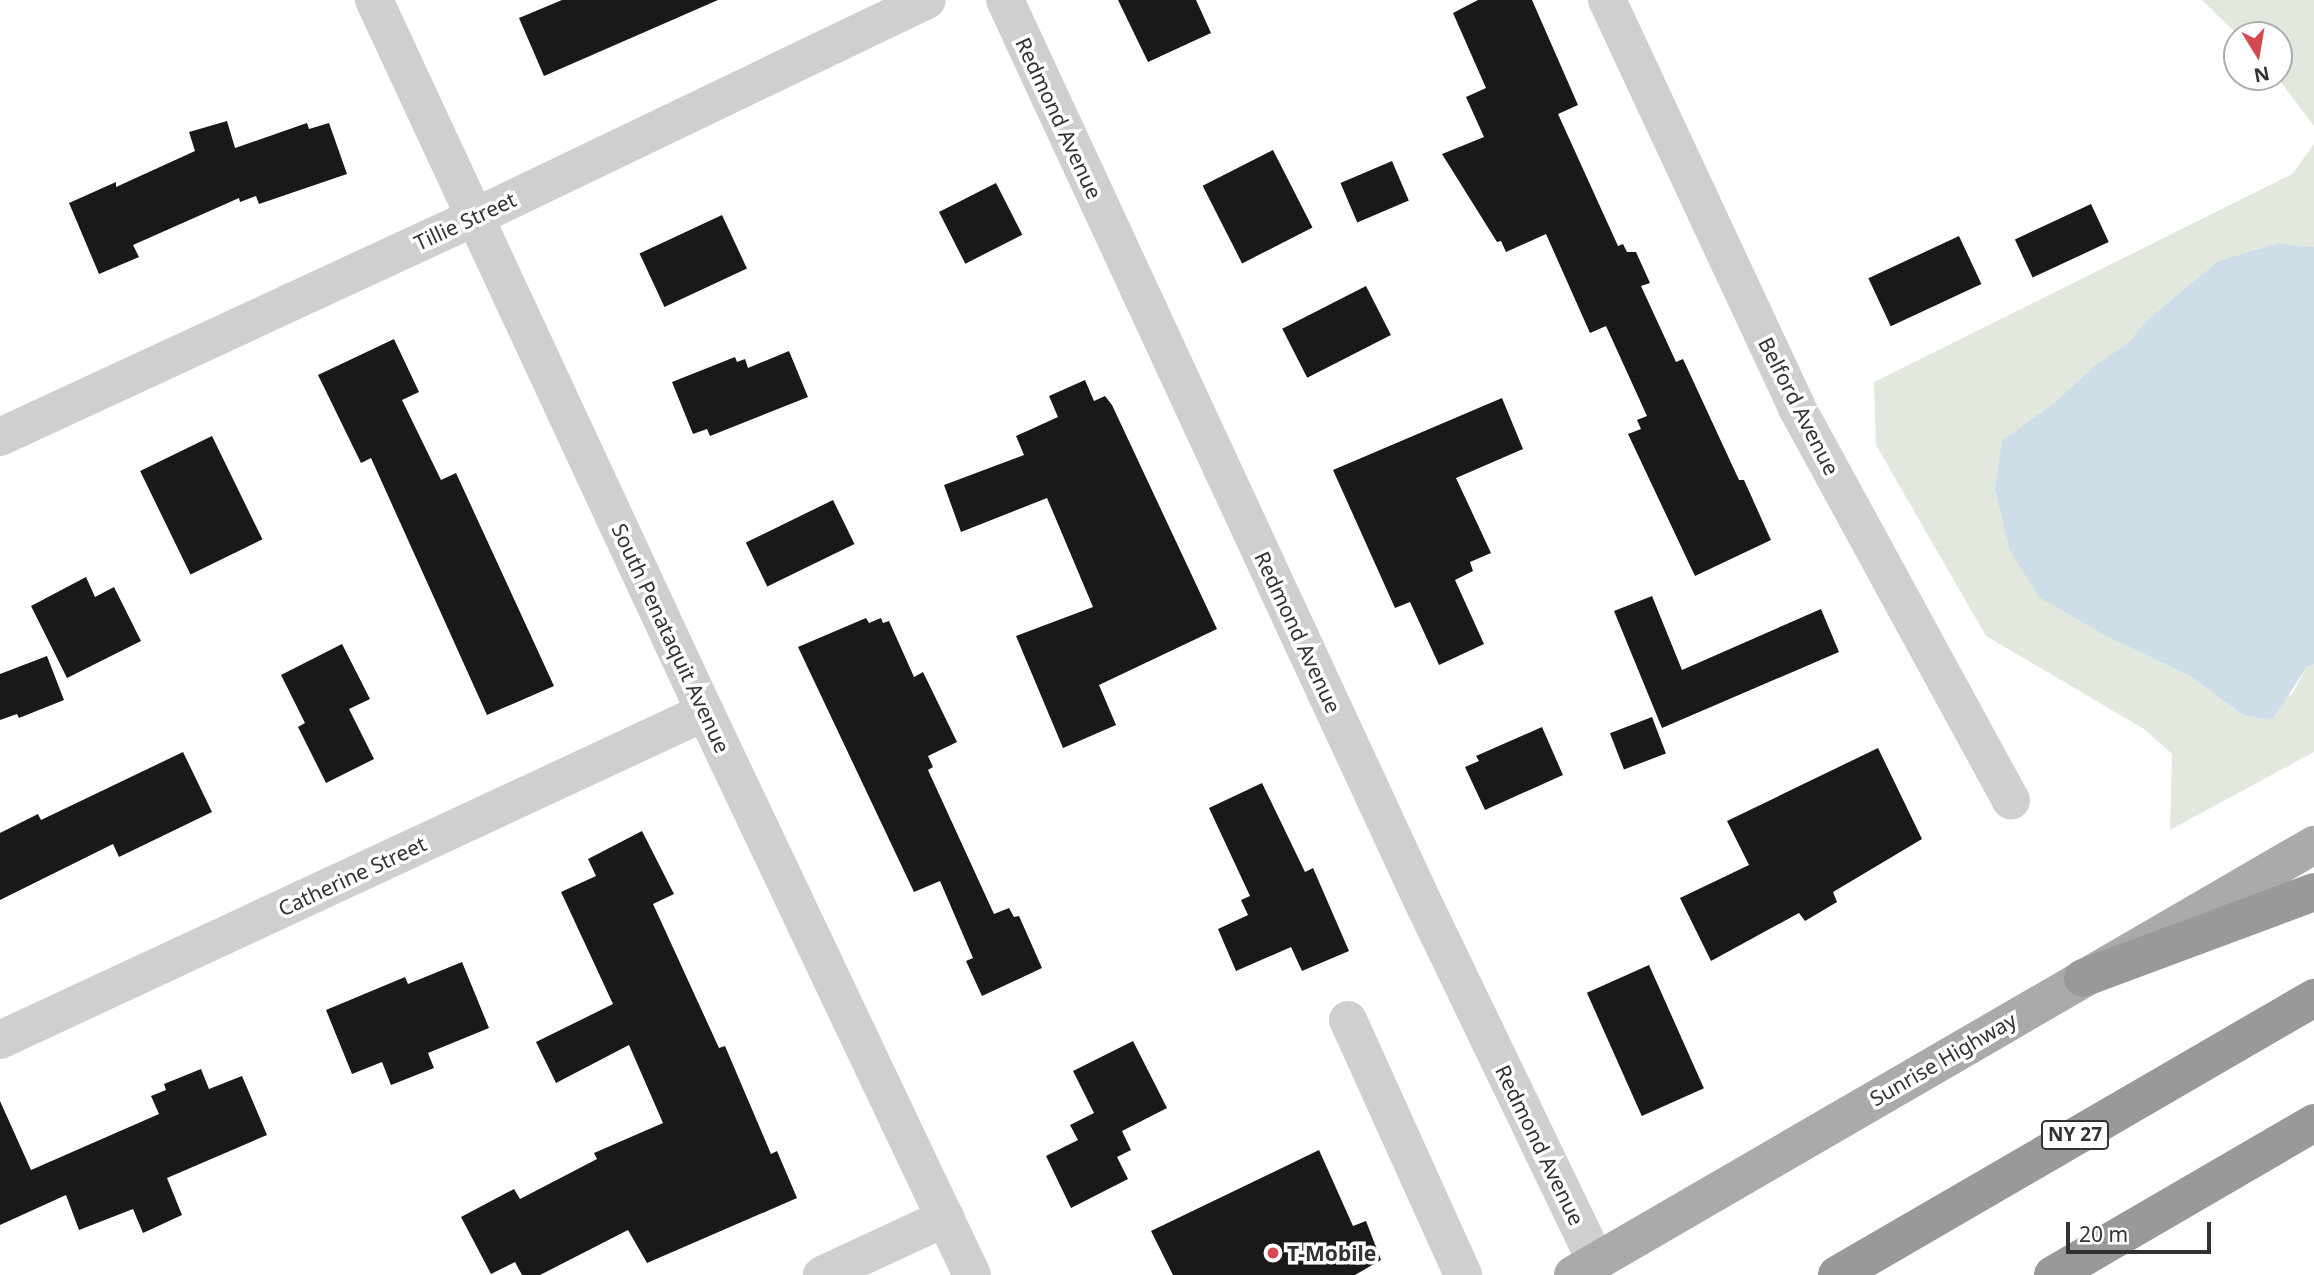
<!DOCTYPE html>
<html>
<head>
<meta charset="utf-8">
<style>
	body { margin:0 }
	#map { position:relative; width:2314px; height:1275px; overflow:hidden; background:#fff; font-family:"Noto Sans",sans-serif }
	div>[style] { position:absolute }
	.green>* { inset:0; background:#e2e8dd }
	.water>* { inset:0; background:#cedee8 }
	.building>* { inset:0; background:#191919; transform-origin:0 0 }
	.minor>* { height:38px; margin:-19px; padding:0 19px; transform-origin:19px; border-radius:19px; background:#cfcfcf }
	.major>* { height:38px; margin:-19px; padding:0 19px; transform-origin:19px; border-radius:19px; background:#aaa }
	.highway>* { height:38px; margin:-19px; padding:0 19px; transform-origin:19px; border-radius:19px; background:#999 }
	.dots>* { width:19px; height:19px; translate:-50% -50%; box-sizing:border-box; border:4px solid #fff; border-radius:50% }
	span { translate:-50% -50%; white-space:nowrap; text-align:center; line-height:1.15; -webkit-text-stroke:7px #fff; paint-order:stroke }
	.shield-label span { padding:2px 5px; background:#fff; border:2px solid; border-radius:5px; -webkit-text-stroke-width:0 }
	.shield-label { font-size:19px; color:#323232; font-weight:700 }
	.street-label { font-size:21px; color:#323232 }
	.poi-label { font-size:21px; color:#323232; font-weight:700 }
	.left { translate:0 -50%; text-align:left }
	.north { position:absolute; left:2223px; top:21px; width:70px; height:70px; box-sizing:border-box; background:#fff; border:2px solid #adadad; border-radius:50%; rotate:169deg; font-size:19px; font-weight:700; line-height:28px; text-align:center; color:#323232 }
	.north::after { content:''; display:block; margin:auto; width:24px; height:32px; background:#d44950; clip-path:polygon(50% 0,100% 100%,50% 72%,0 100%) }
	.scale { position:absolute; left:2066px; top:1222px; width:145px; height:32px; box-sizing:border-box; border:4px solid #323232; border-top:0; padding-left:9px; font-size:21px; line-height:24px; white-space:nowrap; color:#323232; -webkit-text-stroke:5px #fff; paint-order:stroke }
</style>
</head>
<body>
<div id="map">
	<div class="green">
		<i style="clip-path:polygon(2202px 0,2314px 0,2314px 126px,2277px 77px,2279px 35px,2238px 35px)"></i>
		<i style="clip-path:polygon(2314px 144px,2314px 247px,2278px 243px,2218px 261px,2147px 320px,2130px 342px,2093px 367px,2054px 403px,2002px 440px,2108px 637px,2188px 675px,2243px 715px,2292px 694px,2307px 667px,2314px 664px,2314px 752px,2170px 830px,2172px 754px,2144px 729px,1986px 636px,1876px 445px,1874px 382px,2292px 174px)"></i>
	</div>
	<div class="water">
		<i style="clip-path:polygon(2278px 243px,2314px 247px,2314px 664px,2307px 667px,2272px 720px,2243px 715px,2188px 675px,2108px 637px,2039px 597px,2010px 551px,1995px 489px,2002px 440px,2054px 403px,2093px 367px,2129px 342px,2147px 320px,2218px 261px)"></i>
	</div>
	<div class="building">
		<i style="clip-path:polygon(562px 0,718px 0,544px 76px,519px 18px)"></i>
		<i style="clip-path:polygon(1118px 0,1196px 0,1211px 33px,1148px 62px)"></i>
		<i style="clip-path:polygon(1478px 0,1532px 0,1578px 105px,1558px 114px,1618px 246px,1623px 244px,1627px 252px,1636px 252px,1650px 283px,1641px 286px,1676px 362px,1683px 359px,1739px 480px,1744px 480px,1771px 540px,1695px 576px,1628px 434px,1641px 429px,1637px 420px,1647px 416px,1606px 326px,1590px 333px,1546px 234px,1506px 252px,1501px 241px,1497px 242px,1442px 154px,1484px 137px,1466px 97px,1486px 88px,1453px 13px)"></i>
		<i style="clip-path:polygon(227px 121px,235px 148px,307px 123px,309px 129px,329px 123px,347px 174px,259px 204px,256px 196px,240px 202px,239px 198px,133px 245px,139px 257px,99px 274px,69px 203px,116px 182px,116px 187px,195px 151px,189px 132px)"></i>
		<i style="left:1273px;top:150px;width:87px;height:79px;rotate:63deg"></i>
		<i style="left:1392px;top:161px;width:43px;height:56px;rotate:67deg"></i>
		<i style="left:996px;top:183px;width:58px;height:64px;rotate:63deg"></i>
		<i style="left:2091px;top:204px;width:42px;height:84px;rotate:65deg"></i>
		<i style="left:722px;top:215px;width:59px;height:91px;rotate:65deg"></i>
		<i style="left:1959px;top:236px;width:53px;height:100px;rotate:65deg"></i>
		<i style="left:1366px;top:286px;width:55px;height:94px;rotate:63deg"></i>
		<i style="clip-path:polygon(394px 339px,419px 392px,402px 400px,441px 480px,456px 473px,554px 686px,487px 715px,371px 458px,361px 463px,318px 375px)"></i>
		<i style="clip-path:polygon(789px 351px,808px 397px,710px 436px,707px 429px,693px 434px,672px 382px,735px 357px,737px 362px,745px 359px,748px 368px)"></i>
		<i style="clip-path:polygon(1085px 380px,1094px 401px,1105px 396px,1112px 405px,1217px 629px,1099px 685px,1116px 725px,1063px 748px,1016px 636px,1093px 607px,1047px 498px,961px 532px,944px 485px,1024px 455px,1016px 436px,1058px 417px,1049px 396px)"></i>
		<i style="clip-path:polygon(1502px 398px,1523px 449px,1456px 478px,1491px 553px,1470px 562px,1473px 571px,1455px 580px,1484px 644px,1439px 665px,1410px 602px,1395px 608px,1333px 470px)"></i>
		<i style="left:212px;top:436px;width:115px;height:80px;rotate:64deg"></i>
		<i style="left:833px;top:500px;width:49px;height:97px;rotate:64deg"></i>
		<i style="clip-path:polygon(86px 577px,95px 597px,114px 587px,141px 641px,67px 678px,31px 606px)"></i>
		<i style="clip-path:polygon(1652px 596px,1682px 670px,1821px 609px,1839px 652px,1662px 728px,1614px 611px)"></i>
		<i style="clip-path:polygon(866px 618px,869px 623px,881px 618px,883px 623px,889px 621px,914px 677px,923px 672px,957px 742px,928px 756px,933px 767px,928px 770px,994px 914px,1009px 908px,1014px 917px,1019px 916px,1042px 968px,982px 996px,966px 961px,973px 958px,940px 881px,914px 892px,798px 647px)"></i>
		<i style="clip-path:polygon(342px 644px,370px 699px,349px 709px,374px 759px,326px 783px,298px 727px,305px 723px,281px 675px)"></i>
		<i style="clip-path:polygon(47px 656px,64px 700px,19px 718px,17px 714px,0 720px,0 674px)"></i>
		<i style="left:1652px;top:717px;width:39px;height:45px;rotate:69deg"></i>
		<i style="clip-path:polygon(1542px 727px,1563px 775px,1485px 810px,1465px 767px,1479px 761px,1476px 756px)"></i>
		<i style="clip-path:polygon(1878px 748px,1922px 839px,1833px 892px,1837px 902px,1805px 921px,1799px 913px,1711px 961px,1680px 898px,1749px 865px,1727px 821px)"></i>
		<i style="clip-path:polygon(183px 752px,212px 812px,119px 857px,113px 844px,0 900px,0 833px,38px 814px,41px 820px)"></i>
		<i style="clip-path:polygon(1262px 783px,1305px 872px,1313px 868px,1349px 951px,1302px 971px,1291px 947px,1236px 971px,1218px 929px,1248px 915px,1241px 900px,1250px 896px,1209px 808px)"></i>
		<i style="clip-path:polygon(642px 831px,674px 894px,653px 904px,719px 1048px,725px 1046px,771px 1154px,777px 1151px,797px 1198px,647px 1263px,628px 1230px,540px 1275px,522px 1275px,515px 1262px,491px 1274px,461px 1217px,514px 1189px,520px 1199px,597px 1159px,594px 1153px,663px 1123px,629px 1045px,556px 1083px,536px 1042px,613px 1004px,561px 892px,596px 876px,588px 859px)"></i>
		<i style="clip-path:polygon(462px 962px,489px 1028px,428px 1053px,434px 1068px,391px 1085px,382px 1062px,352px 1074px,326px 1010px,405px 977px,408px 984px)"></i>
		<i style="left:1649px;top:965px;width:135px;height:68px;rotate:66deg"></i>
		<i style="clip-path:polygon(1133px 1041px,1167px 1108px,1122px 1131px,1131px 1150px,1117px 1157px,1128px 1179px,1071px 1208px,1046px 1156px,1078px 1140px,1070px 1125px,1094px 1113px,1073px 1071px)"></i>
		<i style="clip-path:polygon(201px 1069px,209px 1089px,242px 1076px,267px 1135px,167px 1178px,182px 1215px,143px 1233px,133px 1209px,79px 1230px,66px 1195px,0 1225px,0 1101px,31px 1170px,159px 1114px,151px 1096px,166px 1090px,164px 1084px)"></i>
		<i style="clip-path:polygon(1319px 1150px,1353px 1226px,1366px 1221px,1381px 1260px,1355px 1275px,1173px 1275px,1151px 1231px)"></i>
	</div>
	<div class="minor">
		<i style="left:374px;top:0;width:785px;rotate:65.07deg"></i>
		<i style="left:705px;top:712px;width:623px;rotate:64.63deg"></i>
		<i style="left:1005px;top:0;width:994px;rotate:65.14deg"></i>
		<i style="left:1423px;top:902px;width:399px;rotate:64.3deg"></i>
		<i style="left:1607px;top:0;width:450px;rotate:65deg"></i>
		<i style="left:1797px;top:408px;width:447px;rotate:61.4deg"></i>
		<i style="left:0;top:437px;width:523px;rotate:-24.85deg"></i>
		<i style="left:475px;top:217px;width:501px;rotate:-25.65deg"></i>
		<i style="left:1348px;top:1020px;width:280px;rotate:65.7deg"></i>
		<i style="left:0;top:1040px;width:778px;rotate:-24.95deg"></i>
		<i style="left:822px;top:1275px;width:136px;rotate:-24.9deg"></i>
	</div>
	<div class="major">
		<i style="left:1573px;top:1275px;width:857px;rotate:-30.13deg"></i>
	</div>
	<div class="highway">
		<i style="left:2083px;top:978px;width:246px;rotate:-20.4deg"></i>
		<i style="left:1837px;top:1275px;width:552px;rotate:-30.14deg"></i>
		<i style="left:2053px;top:1275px;width:302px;rotate:-30.2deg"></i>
	</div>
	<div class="dots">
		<i style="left:1273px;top:1253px;background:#d44950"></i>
	</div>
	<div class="shield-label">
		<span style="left:2075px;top:1135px">NY 27</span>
	</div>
	<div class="street-label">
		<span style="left:1059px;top:118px;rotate:65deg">Redmond Avenue</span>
		<span style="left:465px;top:221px;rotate:-25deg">Tillie Street</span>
		<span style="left:1799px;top:406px;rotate:63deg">Belford Avenue</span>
		<span style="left:1298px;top:632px;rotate:65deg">Redmond Avenue</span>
		<span style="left:671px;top:638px;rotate:65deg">South Penataquit Avenue</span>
		<span style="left:352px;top:876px;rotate:-25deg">Catherine Street</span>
		<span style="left:1943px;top:1059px;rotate:-30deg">Sunrise Highway</span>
		<span style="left:1540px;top:1145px;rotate:64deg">Redmond Avenue</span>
	</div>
	<div class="poi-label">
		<span class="left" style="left:1287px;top:1253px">T-Mobile</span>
	</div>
	<div class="north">N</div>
	<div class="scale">20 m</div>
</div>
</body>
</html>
